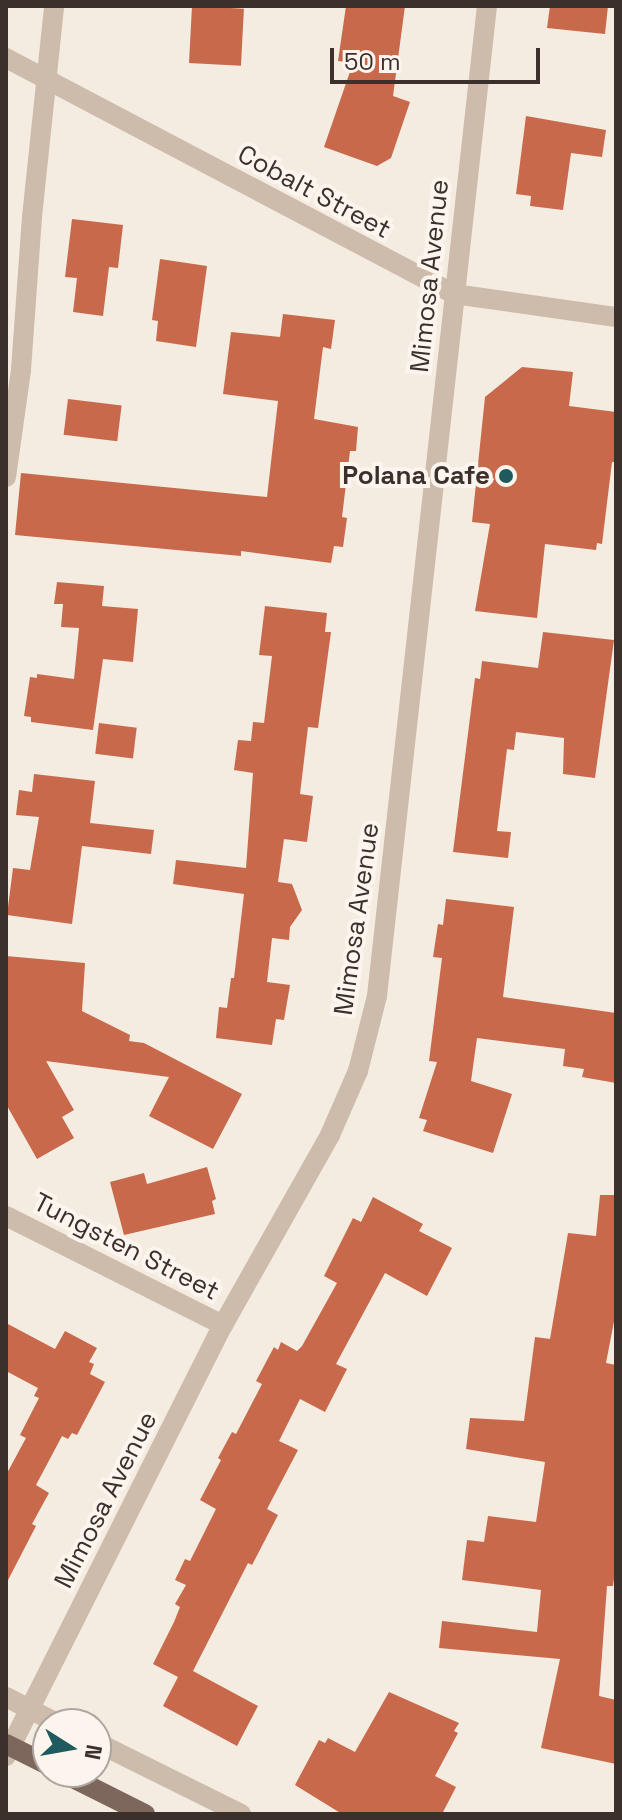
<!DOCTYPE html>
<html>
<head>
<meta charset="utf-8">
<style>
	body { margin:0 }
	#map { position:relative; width:622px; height:1820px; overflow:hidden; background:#f4ebe1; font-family:"Space Grotesk",sans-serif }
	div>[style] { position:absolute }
	.building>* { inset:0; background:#c8694b; transform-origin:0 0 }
	.minor>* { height:20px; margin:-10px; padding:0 10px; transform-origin:10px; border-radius:10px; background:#cdbbac }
	.major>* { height:20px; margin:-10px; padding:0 10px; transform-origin:10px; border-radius:10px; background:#7d675c }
	.dots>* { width:22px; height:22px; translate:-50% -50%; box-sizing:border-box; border:4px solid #fbf5ee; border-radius:50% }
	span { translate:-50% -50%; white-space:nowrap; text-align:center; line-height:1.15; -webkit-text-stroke:8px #fbf5ee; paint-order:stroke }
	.street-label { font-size:26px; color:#3b302b }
	.poi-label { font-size:26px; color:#3b302b; font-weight:700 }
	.right { translate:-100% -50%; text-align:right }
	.frame { position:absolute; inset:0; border:8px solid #3b302b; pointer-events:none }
	.north { position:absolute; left:32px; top:1708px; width:80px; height:80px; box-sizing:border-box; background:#fbf5ee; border:2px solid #aea6a0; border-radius:50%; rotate:101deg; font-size:22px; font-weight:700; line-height:32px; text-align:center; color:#3b302b }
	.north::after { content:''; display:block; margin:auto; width:28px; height:36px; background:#1f5a5e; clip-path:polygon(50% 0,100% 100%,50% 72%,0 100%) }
	.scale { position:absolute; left:330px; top:48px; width:210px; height:36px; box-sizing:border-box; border:4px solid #3b302b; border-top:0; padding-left:10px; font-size:24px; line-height:28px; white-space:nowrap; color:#3b302b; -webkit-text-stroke:6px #fbf5ee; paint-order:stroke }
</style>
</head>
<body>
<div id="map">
	<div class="building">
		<i style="left:192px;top:6px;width:52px;height:57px;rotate:3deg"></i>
		<i style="clip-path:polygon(346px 6px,405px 6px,393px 96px,410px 102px,391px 158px,377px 166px,324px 147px,353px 63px,338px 61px)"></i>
		<i style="clip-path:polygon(550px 6px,608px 6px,605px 34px,547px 28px)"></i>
		<i style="clip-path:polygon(526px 116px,606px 130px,602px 157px,571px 153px,563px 210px,530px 206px,531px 196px,516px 194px)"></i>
		<i style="clip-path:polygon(72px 219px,123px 225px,118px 268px,109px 267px,103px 316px,73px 312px,77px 278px,65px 277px)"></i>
		<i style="clip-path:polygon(160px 259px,207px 266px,196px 347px,156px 341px,158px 321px,152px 320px)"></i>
		<i style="clip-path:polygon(283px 314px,335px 320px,331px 349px,323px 347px,314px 419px,358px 427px,356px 451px,350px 451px,342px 517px,347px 518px,343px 547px,334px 546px,331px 563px,241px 551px,241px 556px,15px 535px,21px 473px,267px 497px,278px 401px,223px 394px,231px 332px,280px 337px)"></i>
		<i style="clip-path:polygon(522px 367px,573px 372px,569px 406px,616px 412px,616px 462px,612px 462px,602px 544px,597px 543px,596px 550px,545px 544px,537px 618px,475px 611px,490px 524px,472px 522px,485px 397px)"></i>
		<i style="left:68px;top:399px;width:54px;height:36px;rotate:7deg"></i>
		<i style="clip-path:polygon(57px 582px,104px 586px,102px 606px,138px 609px,133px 662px,103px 659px,93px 730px,31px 722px,31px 717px,24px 716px,30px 677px,37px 678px,37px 674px,74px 679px,79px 628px,61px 627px,63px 604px,54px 604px)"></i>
		<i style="clip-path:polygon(265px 606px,327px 613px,325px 632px,331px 632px,318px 728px,308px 727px,300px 794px,313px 796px,307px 842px,284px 839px,278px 882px,292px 884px,302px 910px,290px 927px,289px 940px,272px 938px,267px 982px,290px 985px,284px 1020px,276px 1019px,272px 1045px,216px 1038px,219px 1007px,227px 1008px,231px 978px,234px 978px,244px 894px,173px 884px,176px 860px,246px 868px,253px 773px,234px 770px,238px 740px,251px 741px,253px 722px,264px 723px,272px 656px,259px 655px)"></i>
		<i style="clip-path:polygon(543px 632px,614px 640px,595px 778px,563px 774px,564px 738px,516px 732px,514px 750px,507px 749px,497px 831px,511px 832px,508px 858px,453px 852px,475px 678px,480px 679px,482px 661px,538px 668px)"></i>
		<i style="left:99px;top:723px;width:38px;height:31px;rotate:7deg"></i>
		<i style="clip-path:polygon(34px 774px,95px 781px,90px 823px,154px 830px,151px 854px,82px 846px,72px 924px,7px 915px,13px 868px,30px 870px,39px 817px,16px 815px,19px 790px,32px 792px)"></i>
		<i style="clip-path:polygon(446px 899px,514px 907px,503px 997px,616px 1013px,616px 1083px,582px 1077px,584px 1069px,563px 1066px,565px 1049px,477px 1038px,471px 1081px,512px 1094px,493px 1153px,423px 1131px,427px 1120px,419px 1118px,437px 1062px,429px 1061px,442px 958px,433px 957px,438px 924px,443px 925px)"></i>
		<i style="clip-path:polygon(6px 956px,85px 963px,82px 1011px,130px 1035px,129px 1041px,144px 1043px,242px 1094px,213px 1149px,149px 1116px,169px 1077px,46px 1061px,74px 1110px,62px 1117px,74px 1138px,37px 1159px,6px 1104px)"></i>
		<i style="clip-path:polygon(207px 1167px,216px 1199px,212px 1201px,215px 1214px,124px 1235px,110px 1182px,144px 1173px,147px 1184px)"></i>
		<i style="clip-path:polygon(600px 1195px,616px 1195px,616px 1311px,606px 1363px,616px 1365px,616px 1563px,613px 1586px,607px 1586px,599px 1696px,616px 1700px,616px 1764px,541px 1748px,560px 1659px,439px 1648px,442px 1621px,537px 1632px,541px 1590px,462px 1580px,467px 1540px,484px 1542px,488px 1516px,536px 1522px,545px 1462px,466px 1449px,470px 1418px,524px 1421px,535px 1337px,550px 1339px,568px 1233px,596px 1236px)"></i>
		<i style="clip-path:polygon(373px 1197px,423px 1224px,419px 1231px,452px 1248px,427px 1296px,385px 1273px,336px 1364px,347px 1369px,325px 1412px,300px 1399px,279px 1441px,298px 1450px,267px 1509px,278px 1515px,252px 1565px,248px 1563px,193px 1671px,258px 1706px,237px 1746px,163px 1706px,178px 1677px,153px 1664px,174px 1622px,180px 1607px,175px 1604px,186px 1585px,175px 1580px,185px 1559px,190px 1561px,216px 1509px,200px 1500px,221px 1460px,218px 1458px,232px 1432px,236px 1434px,262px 1384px,256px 1381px,274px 1347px,278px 1350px,281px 1342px,297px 1351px,302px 1346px,337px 1283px,324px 1276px,353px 1218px,361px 1222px)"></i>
		<i style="clip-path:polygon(6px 1323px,55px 1349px,65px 1331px,97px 1348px,89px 1362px,94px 1364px,90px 1374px,105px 1382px,77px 1435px,72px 1433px,68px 1439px,62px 1436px,36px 1485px,49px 1493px,32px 1524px,36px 1526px,6px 1584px,6px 1475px,26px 1438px,20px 1435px,39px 1398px,34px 1396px,38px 1388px,6px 1371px)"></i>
		<i style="clip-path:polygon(389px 1692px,459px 1723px,454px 1731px,458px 1733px,435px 1776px,456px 1787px,442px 1814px,342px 1814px,295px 1785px,319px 1740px,325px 1743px,328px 1738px,355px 1752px)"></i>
	</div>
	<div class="minor">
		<i style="left:6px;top:58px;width:506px;rotate:27.78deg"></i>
		<i style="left:454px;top:294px;width:164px;rotate:8.1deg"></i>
		<i style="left:6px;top:477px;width:108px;rotate:-82deg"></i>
		<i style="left:21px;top:370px;width:153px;rotate:-85.9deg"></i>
		<i style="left:32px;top:217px;width:212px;rotate:-84deg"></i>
		<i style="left:6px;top:1216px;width:243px;rotate:26.7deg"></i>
		<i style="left:6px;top:1697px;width:59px;rotate:27deg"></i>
		<i style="left:96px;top:1742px;width:162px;rotate:26.4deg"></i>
		<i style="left:6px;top:1756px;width:483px;rotate:-63.3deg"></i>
		<i style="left:223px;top:1325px;width:218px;rotate:-60.6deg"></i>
		<i style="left:330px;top:1135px;width:70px;rotate:-66.4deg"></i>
		<i style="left:358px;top:1071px;width:77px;rotate:-75.8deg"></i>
		<i style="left:377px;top:996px;width:996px;rotate:-83.66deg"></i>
	</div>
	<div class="major">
		<i style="left:6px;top:1744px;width:47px;rotate:26.6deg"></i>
		<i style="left:61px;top:1772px;width:94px;rotate:26.6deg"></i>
	</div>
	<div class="dots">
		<i style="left:506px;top:476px;background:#1f5a5e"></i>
	</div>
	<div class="street-label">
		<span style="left:314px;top:192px;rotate:28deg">Cobalt Street</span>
		<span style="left:430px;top:276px;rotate:-84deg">Mimosa Avenue</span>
		<span style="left:357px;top:919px;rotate:-82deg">Mimosa Avenue</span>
		<span style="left:126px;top:1247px;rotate:27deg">Tungsten Street</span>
		<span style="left:106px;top:1500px;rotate:-63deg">Mimosa Avenue</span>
	</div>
	<div class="poi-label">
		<span class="right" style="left:490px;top:476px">Polana Cafe</span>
	</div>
	<div class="frame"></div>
	<div class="north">N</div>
	<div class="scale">50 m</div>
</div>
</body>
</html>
